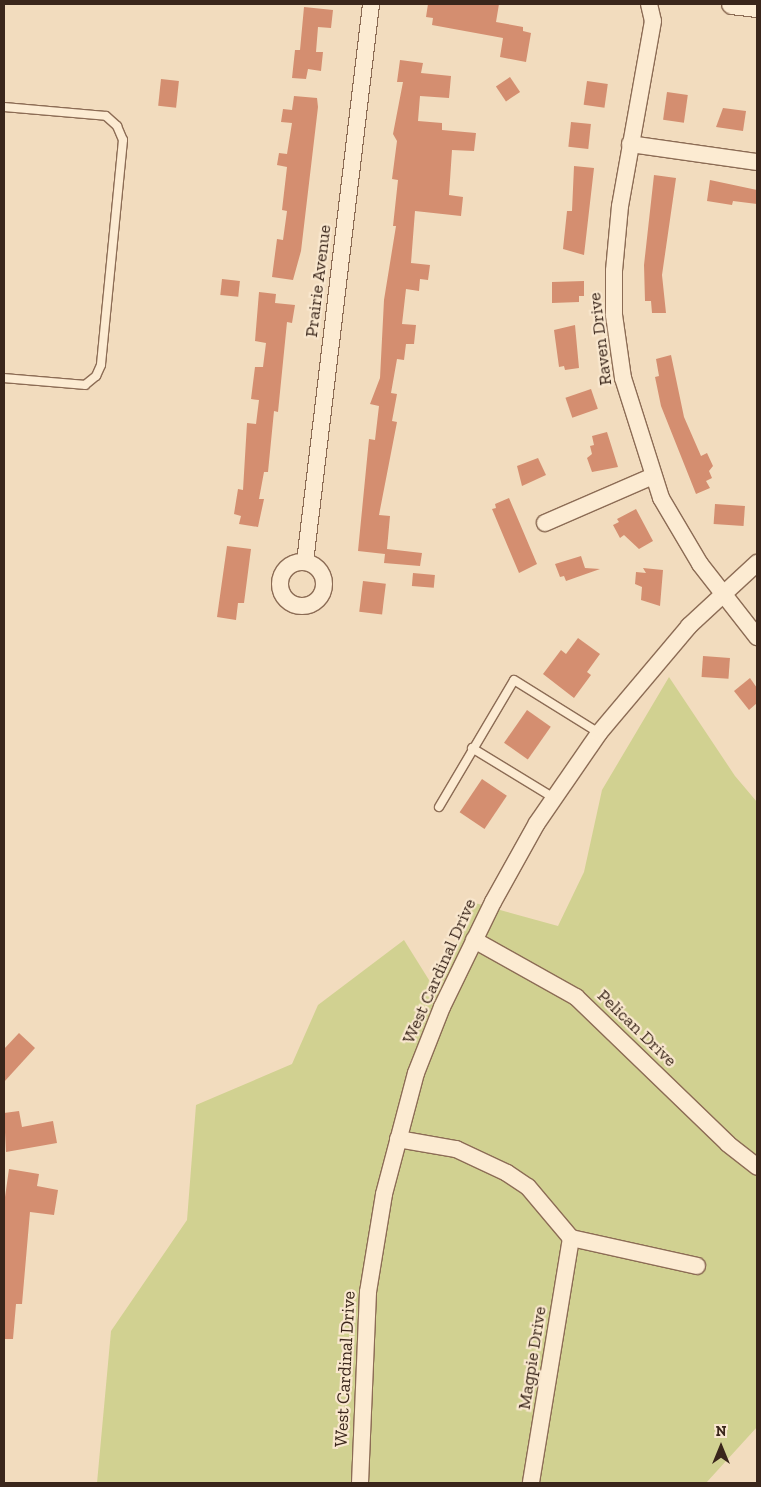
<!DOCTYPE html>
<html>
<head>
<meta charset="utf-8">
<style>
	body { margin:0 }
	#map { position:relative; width:761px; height:1487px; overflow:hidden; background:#f2dcbe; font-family:"Zilla Slab",serif }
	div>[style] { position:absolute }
	.green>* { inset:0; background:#d1d191 }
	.building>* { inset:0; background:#d48e70; transform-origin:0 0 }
	.roads { filter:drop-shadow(1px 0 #8c6c55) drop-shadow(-1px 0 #8c6c55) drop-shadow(0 1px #8c6c55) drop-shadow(0 -1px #8c6c55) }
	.service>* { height:8px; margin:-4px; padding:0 4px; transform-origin:4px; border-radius:4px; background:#fcebd2 }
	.minor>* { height:16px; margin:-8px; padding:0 8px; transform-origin:8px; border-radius:8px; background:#fcebd2 }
	.minor>.ring { margin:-8px; padding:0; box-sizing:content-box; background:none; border:16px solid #fcebd2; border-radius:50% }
	.tertiary>* { height:20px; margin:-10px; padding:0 10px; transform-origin:10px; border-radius:10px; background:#fcebd2 }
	span { translate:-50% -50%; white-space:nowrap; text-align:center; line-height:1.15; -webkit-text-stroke:4.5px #f9e7ce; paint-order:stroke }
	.street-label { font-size:18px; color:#3a261b }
	.frame { position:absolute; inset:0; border:5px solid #3a261b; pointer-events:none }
	.north { position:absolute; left:696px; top:1422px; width:50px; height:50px; -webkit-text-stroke:4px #f9e7ce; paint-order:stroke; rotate:0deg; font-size:14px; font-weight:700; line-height:20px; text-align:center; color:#3a261b }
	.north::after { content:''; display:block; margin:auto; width:18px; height:22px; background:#3a261b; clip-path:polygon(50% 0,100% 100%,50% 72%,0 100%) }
</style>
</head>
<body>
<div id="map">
	<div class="green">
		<i style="clip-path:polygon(669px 677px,735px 776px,757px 802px,757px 1427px,706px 1483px,97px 1483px,111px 1331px,187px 1220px,196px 1105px,292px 1064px,318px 1005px,404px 940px,434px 988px,475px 903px,558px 926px,584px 872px,602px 790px)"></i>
	</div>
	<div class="building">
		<i style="clip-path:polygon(428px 4px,499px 4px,496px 22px,523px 27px,523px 31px,531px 33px,526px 62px,500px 57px,503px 38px,432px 25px,433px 18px,426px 17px)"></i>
		<i style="clip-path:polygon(304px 7px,333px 10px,331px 28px,318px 27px,316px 52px,323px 52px,321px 71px,308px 69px,306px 79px,292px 78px,295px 50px,300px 50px)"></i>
		<i style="clip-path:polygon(400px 60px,423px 63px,421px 73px,451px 76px,449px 98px,420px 96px,418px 121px,442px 123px,442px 130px,476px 133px,474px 151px,452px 150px,449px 195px,463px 197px,461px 216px,415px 211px,411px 263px,430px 265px,428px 280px,420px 279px,419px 291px,406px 289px,402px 324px,416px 325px,414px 344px,406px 344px,404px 360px,397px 359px,391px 393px,397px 394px,392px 421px,397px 422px,379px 515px,390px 516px,387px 549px,422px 553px,420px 566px,384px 563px,385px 554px,358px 551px,369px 439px,375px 440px,379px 406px,370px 404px,380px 378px,384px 300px,396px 226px,393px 226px,398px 180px,392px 179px,397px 141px,393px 134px,403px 82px,397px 82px)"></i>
		<i style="left:510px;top:77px;width:18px;height:17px;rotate:56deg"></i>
		<i style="left:161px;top:79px;width:18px;height:27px;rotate:6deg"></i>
		<i style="left:587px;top:81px;width:21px;height:24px;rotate:8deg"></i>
		<i style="left:667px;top:92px;width:21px;height:28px;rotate:8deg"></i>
		<i style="clip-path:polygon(294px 96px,317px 98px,318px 107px,301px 251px,293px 280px,272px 277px,277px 239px,283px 240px,287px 211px,282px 210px,287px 167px,277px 165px,279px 153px,287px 154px,292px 123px,281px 122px,283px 109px,292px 110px)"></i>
		<i style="clip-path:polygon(723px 108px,746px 111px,743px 131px,716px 127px)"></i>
		<i style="left:571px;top:122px;width:20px;height:25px;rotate:6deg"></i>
		<i style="clip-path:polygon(574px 166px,594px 168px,584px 255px,563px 249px,567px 211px,572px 211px)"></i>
		<i style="clip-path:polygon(654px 175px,676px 178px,662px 275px,666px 313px,652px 313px,651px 301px,645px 301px,644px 265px)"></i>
		<i style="clip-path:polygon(710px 180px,757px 190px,757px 204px,733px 201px,732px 205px,707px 201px)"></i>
		<i style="left:222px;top:279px;width:18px;height:16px;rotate:6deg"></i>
		<i style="clip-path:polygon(584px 281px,584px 296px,579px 296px,579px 302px,552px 303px,552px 282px)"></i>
		<i style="clip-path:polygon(259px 292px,276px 294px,275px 303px,295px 305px,292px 323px,287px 322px,278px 412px,274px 411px,268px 472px,264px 472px,259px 499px,264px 499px,258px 527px,239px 524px,241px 516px,234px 514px,238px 489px,243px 490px,247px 423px,256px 424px,259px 400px,251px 399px,255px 367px,263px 367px,266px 343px,255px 341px)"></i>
		<i style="clip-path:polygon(575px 325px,579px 368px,565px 370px,564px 366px,559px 367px,554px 330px)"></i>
		<i style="clip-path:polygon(671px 355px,684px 417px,701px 456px,707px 453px,713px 466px,709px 471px,712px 478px,706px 481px,710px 488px,696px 494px,661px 406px,655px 377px,659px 376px,656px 359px)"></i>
		<i style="left:591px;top:389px;width:21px;height:27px;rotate:71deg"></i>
		<i style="clip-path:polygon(607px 432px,618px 467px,592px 472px,587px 458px,592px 454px,590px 446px,594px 445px,592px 436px)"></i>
		<i style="clip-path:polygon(538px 458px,546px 475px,522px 486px,517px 466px)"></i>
		<i style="clip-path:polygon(509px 498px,537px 564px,519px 573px,492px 509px,496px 508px,495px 504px)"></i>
		<i style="left:715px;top:504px;width:30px;height:20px;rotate:4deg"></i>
		<i style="clip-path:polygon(636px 509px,653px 541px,639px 549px,624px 535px,620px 538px,613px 525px,619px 522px,617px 519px)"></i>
		<i style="clip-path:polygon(227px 546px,251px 549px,244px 603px,238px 603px,236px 620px,217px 617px)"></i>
		<i style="clip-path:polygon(581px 556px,585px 568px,600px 569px,566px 581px,564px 576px,560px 577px,555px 564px)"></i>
		<i style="clip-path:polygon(643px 568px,663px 570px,660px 606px,641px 600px,642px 587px,635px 584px,636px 572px,646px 573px)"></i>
		<i style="left:413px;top:573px;width:22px;height:13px;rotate:5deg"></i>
		<i style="left:363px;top:581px;width:23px;height:31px;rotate:7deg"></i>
		<i style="clip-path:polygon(578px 638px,600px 654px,587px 672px,591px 675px,574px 698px,543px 674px,561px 650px,566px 654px)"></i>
		<i style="left:703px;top:656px;width:27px;height:21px;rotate:4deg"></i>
		<i style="clip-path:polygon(750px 678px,757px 688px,757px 703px,749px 710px,734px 691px)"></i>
		<i style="left:527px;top:710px;width:29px;height:40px;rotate:35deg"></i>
		<i style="left:482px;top:779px;width:30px;height:40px;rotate:34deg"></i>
		<i style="clip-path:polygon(19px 1033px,35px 1048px,4px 1082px,4px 1049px)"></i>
		<i style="clip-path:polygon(19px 1111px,22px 1127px,53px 1121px,57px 1143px,6px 1152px,4px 1113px)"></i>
		<i style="clip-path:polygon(9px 1169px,39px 1174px,37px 1186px,58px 1190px,54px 1215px,30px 1212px,22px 1304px,16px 1304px,13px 1339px,4px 1339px,4px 1204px)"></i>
	</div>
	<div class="roads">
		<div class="service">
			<i style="left:4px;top:107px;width:102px;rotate:5deg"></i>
			<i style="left:106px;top:116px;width:15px;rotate:42deg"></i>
			<i style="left:117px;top:126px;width:15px;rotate:67deg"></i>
			<i style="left:123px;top:140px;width:226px;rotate:95.6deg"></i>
			<i style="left:101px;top:365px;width:12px;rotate:114deg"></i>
			<i style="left:96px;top:376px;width:14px;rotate:141deg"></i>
			<i style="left:85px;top:385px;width:81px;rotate:-175.1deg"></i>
			<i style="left:472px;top:748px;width:96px;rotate:31.4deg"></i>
			<i style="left:439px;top:807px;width:147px;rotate:-59.4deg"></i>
			<i style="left:514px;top:680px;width:100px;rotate:31.9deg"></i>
		</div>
		<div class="minor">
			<i style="left:649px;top:4px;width:17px;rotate:77deg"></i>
			<i style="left:653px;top:21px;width:188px;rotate:100.1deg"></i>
			<i style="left:620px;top:206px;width:65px;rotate:95.3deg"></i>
			<i style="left:614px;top:271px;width:44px;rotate:90deg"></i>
			<i style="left:614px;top:315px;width:64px;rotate:81.9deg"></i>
			<i style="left:623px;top:378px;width:126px;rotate:72.4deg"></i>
			<i style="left:661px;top:498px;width:77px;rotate:59.4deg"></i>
			<i style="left:700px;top:564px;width:93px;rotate:52deg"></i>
			<i style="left:630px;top:144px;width:128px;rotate:8.1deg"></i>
			<i style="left:545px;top:523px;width:118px;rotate:-23.5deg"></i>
			<i style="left:305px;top:562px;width:562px;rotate:-83.25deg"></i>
			<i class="ring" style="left:280px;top:562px;width:28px;height:28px"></i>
			<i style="left:474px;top:940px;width:117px;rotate:29.2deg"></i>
			<i style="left:576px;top:997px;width:211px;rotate:44deg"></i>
			<i style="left:728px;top:1144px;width:37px;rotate:38deg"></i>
			<i style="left:398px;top:1139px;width:59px;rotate:9.8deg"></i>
			<i style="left:456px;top:1149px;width:56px;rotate:25.2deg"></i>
			<i style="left:507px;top:1173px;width:25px;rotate:34deg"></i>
			<i style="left:528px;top:1187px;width:67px;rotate:49.9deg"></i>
			<i style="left:571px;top:1238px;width:248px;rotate:99.3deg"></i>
			<i style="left:571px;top:1238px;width:129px;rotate:12.5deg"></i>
			<i style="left:360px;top:1483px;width:191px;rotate:-87.6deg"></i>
			<i style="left:368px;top:1292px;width:99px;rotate:-80.7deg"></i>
			<i style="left:384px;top:1194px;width:125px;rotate:-75.2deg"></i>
			<i style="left:416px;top:1073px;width:71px;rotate:-68.5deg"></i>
			<i style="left:442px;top:1007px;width:117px;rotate:-64.1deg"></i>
			<i style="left:493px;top:902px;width:90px;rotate:-60.9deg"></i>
			<i style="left:537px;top:823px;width:109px;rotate:-55.4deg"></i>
			<i style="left:599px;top:733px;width:140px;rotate:-49.9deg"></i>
			<i style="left:689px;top:626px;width:93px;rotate:-42.8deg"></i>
		</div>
		<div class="tertiary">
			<i style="left:732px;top:4px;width:25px;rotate:7deg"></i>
		</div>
	</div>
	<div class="street-label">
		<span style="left:318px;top:281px;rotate:-83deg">Prairie Avenue</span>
		<span style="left:600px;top:339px;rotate:-97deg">Raven Drive</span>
		<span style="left:439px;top:971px;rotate:-66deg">West Cardinal Drive</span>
		<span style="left:637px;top:1028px;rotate:44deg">Pelican Drive</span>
		<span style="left:532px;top:1358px;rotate:-81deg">Magpie Drive</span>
		<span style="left:345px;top:1369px;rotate:-87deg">West Cardinal Drive</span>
	</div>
	<div class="frame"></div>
	<div class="north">N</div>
</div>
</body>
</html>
